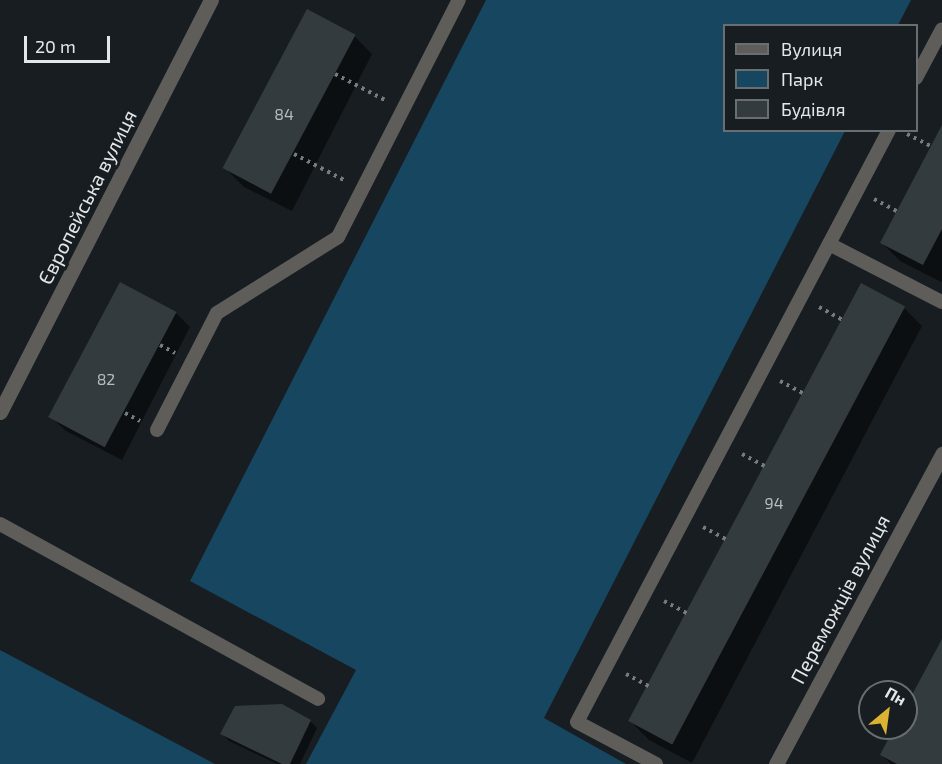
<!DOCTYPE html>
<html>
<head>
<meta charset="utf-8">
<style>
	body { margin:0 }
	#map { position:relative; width:942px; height:764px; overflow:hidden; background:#181d21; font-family:"Exo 2",sans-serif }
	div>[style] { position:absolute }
	.green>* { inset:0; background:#174660 }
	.shadow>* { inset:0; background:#0007 }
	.building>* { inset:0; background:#343b3f; transform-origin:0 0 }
	.path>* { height:4px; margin-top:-2px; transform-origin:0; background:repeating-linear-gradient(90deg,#777c7f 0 3px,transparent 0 7.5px) }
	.lane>* { height:14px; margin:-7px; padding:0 7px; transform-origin:7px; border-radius:7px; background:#5e5d5a }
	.street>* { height:15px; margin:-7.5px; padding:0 7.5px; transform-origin:7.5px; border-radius:7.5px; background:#5e5d5a }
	span { translate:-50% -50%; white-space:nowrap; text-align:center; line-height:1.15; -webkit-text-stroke:6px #181d21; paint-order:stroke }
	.number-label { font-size:16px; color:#b7bcbe }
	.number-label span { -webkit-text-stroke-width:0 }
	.street-label { font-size:20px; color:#e3e7e9 }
	.legend { position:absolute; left:723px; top:24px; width:195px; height:108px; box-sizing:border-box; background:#181d21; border:2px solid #696e71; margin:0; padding:8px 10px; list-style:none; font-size:18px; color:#e3e7e9 }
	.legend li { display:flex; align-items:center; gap:12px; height:30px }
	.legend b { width:30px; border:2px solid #696e71 }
	.north { position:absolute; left:858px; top:680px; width:60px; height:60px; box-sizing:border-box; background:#181d21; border:2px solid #696e71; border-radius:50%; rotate:29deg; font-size:16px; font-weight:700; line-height:24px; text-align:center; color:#e3e7e9 }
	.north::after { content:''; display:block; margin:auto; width:21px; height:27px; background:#dcb233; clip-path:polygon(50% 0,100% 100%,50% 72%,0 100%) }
	.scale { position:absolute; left:24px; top:36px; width:86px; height:27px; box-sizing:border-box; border:3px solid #e3e7e9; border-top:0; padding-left:8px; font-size:18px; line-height:21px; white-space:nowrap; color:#e3e7e9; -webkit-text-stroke:4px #181d21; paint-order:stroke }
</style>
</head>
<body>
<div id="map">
	<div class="green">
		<i style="clip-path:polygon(486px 0,911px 0,898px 25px,724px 26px,724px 130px,845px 131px,544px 718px,626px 764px,306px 764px,356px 670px,190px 581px)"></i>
		<i style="clip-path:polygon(0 650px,215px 764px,0 764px)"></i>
	</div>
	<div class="shadow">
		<i style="clip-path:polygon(354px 36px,372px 54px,292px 211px,244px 187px,226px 169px)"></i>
		<i style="clip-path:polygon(942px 128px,942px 281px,941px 282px,900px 261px,882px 243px)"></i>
		<i style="clip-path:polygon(862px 285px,904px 308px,922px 326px,692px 763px,649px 740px,631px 722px)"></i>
		<i style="clip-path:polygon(176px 313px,190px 327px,122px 460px,66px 431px,52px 418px)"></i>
		<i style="clip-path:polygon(942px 642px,942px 764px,891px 764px,882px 755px,896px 728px,906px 728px,906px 710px)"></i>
		<i style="clip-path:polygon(310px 721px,317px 728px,300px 764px,277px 764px,229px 741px,222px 734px)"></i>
	</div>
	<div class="building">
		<i style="left:307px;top:9px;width:55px;height:180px;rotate:28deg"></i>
		<i style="clip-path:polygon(942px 125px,942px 229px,923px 265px,880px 243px)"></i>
		<i style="left:120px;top:282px;width:64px;height:153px;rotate:28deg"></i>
		<i style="left:861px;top:283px;width:50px;height:496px;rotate:28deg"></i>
		<i style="clip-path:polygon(942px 639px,942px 764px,897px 764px,880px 755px,894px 728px,906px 728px,906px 706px)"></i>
		<i style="clip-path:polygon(282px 704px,311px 720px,290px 764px,282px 764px,220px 734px,235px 706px)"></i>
	</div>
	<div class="path">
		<i style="left:335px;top:74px;width:56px;rotate:27.5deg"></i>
		<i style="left:907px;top:134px;width:27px;rotate:27deg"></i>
		<i style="left:294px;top:154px;width:56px;rotate:27.5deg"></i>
		<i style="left:874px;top:199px;width:26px;rotate:28deg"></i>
		<i style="left:819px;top:307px;width:26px;rotate:29deg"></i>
		<i style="left:160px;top:345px;width:17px;rotate:28deg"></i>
		<i style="left:780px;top:381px;width:26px;rotate:28deg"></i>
		<i style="left:125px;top:413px;width:17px;rotate:28deg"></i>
		<i style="left:742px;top:454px;width:26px;rotate:28deg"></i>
		<i style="left:703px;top:527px;width:26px;rotate:28deg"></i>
		<i style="left:664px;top:601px;width:26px;rotate:28deg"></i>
		<i style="left:626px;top:674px;width:26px;rotate:28deg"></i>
	</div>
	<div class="lane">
		<i style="left:916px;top:78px;width:55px;rotate:-62deg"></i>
		<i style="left:829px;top:244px;width:127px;rotate:27.2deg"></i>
		<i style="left:157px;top:430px;width:131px;rotate:-62.9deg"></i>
		<i style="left:217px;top:313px;width:143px;rotate:-32.1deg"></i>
		<i style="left:338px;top:237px;width:266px;rotate:-63deg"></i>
		<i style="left:0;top:524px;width:363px;rotate:28.8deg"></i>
		<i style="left:656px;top:764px;width:89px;rotate:-152deg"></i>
		<i style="left:577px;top:722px;width:669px;rotate:-62.21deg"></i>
	</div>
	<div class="street">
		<i style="left:0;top:412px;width:463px;rotate:-62.9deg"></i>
		<i style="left:776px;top:764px;width:352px;rotate:-61.8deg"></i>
	</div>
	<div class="number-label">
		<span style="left:284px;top:114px">84</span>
		<span style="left:106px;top:379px">82</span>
		<span style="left:774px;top:503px">94</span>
	</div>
	<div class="street-label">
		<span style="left:87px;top:197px;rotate:-63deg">Європейська вулиця</span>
		<span style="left:840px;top:599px;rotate:-62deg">Переможців вулиця</span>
	</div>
	<ul class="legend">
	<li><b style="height:8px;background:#5e5d5a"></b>Вулиця</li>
	<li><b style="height:16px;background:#174660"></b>Парк</li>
	<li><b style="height:16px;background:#343b3f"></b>Будівля</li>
	</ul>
	<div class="north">Пн</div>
	<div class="scale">20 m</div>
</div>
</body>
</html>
